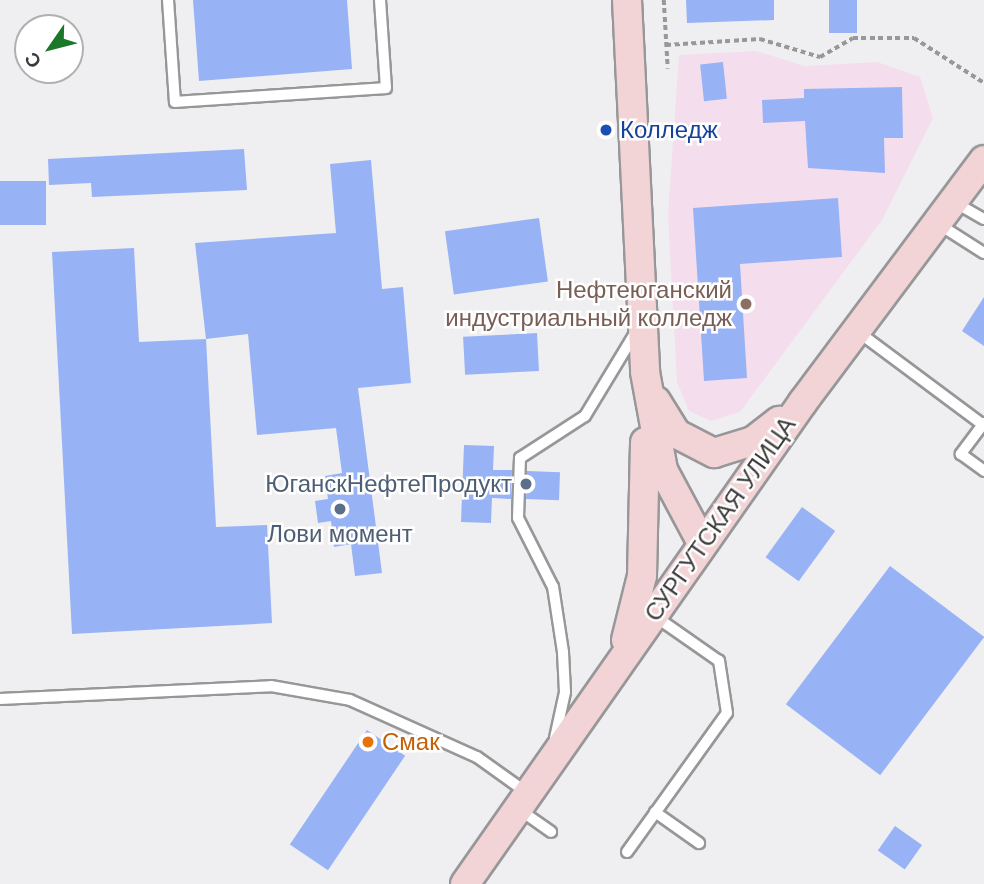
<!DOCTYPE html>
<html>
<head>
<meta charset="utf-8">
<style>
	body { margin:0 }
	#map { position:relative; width:984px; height:884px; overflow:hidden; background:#efeff1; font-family:"DM Sans",sans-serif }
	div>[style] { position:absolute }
	.education>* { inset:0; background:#f4deed }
	.building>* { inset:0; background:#98b2f6; transform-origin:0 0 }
	.path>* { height:3.5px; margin-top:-1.75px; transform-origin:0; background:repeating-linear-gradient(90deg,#989899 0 5px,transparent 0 8.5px) }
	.roads { filter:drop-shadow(2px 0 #979799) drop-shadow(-2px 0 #979799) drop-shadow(0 2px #979799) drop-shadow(0 -2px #979799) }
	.lane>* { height:10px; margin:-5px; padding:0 5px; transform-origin:5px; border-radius:5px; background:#fff }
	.secondary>* { height:28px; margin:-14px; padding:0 14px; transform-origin:14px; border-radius:14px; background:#f2d3d6 }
	.dots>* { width:19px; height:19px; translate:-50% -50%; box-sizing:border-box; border:4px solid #fff; border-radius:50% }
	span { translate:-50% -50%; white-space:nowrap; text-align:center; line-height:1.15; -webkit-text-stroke:5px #fff; paint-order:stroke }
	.transit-label { font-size:24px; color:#164399 }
	.left { translate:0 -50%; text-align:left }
	.education-label { font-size:24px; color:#785e54 }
	.right { translate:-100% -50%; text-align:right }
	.service-label { font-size:24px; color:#4e5e75 }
	.street-label { font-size:24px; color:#3a3a3b }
	.food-label { font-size:24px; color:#c56008 }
	.north { position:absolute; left:14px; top:14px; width:70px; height:70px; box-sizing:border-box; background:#fff; border:2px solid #b0b0b1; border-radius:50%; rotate:235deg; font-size:19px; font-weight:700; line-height:28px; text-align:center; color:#3a3a3b }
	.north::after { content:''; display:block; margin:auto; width:24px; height:32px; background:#1a7828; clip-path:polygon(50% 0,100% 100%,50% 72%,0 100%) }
</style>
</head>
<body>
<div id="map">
	<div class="education">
		<i style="clip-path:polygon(756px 51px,805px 66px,877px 62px,920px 77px,933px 118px,882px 220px,740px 412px,711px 421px,689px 411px,677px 382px,668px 215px,679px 55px)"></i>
	</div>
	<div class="building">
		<i style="clip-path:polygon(193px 0,347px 0,352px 69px,199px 81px)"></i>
		<i style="clip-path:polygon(686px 0,774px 0,774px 20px,687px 23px)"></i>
		<i style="left:829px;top:0;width:28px;height:33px"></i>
		<i style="left:723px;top:62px;width:37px;height:23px;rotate:84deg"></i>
		<i style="clip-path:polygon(902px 87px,903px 138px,884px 138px,885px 173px,808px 168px,805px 121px,763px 123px,762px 100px,804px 98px,804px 89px)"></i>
		<i style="clip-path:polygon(244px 149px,247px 190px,92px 197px,91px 183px,49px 185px,48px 159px)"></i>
		<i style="clip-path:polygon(371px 160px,382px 289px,403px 287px,411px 383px,358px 388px,382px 573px,355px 576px,351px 544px,334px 547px,331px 521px,318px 523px,315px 501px,328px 499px,325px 476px,342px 473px,336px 428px,257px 435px,248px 334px,206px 339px,195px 243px,336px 233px,330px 164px)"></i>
		<i style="left:0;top:181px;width:46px;height:44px"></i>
		<i style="clip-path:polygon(838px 198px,842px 257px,740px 264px,747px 378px,704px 381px,693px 208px)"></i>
		<i style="left:539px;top:218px;width:64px;height:95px;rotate:82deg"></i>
		<i style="clip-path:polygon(134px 248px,139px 342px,206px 339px,216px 527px,267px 525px,272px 623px,72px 634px,52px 252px)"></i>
		<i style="clip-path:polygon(984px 297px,984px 346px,962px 331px)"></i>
		<i style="left:537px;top:333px;width:38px;height:74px;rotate:87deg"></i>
		<i style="clip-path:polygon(464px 445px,494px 446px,493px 470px,512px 470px,511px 499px,492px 498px,491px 523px,461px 522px)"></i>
		<i style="left:527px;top:471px;width:33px;height:28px;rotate:2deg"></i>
		<i style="left:802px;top:507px;width:41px;height:62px;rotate:36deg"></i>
		<i style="left:890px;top:566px;width:118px;height:173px;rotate:37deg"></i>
		<i style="left:367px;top:730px;width:46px;height:138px;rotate:34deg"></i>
		<i style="left:895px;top:826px;width:33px;height:30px;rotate:35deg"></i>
	</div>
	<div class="path">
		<i style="left:664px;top:0;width:69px;rotate:86.7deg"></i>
		<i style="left:666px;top:45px;width:94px;rotate:-3.7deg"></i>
		<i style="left:760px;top:39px;width:63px;rotate:16.7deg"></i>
		<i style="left:820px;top:57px;width:38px;rotate:-30deg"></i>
		<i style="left:853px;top:38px;width:61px"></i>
		<i style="left:914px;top:38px;width:83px;rotate:32.7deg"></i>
	</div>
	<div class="roads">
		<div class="lane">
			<i style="left:168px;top:0;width:102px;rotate:86.1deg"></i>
			<i style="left:175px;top:102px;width:211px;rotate:-3.8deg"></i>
			<i style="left:386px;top:88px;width:88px;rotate:-93.9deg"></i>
			<i style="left:956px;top:203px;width:32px;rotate:30deg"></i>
			<i style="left:940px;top:225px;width:52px;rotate:32.5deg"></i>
			<i style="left:857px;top:331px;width:157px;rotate:36.7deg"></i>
			<i style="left:984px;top:423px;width:39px;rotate:127deg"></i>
			<i style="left:961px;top:454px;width:29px;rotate:36deg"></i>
			<i style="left:0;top:699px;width:271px;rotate:-2.7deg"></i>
			<i style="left:271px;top:686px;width:80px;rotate:10deg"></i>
			<i style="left:350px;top:700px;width:139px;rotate:24.2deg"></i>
			<i style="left:477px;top:757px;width:60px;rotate:35.5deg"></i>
			<i style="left:555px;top:738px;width:47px;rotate:-77.7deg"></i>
			<i style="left:565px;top:692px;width:40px;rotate:-92.9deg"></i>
			<i style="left:563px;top:652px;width:66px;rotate:-98.7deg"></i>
			<i style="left:553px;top:587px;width:77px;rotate:-116.9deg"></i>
			<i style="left:518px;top:518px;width:60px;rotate:-88.1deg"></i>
			<i style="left:520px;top:458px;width:77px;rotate:-32.9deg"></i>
			<i style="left:585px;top:416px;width:95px;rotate:-58.8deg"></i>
			<i style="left:520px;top:810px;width:38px;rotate:35deg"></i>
			<i style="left:655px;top:812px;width:54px;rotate:35.2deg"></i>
			<i style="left:627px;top:852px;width:171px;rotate:-54.3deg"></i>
			<i style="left:727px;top:713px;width:53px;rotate:-98.7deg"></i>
			<i style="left:719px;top:661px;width:77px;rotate:-145.1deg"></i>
		</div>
		<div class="secondary">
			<i style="left:627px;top:0;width:372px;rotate:87.2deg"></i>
			<i style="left:645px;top:372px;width:100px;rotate:79.6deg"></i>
			<i style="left:663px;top:470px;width:83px;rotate:61.9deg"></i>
			<i style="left:656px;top:401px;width:39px;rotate:58deg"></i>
			<i style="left:677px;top:434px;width:42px;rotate:27.2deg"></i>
			<i style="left:714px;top:453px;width:41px;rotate:-17.1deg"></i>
			<i style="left:753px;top:441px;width:33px;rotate:-38deg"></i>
			<i style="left:626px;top:640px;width:66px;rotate:-76deg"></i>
			<i style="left:642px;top:576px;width:134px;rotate:-88.7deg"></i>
			<i style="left:465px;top:884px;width:589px;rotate:-54.96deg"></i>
			<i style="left:803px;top:402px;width:302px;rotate:-53.2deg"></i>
		</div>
	</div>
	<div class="dots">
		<i style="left:606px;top:130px;background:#1a4fb4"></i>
		<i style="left:746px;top:304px;background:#8d6e63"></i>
		<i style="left:526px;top:484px;background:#5c6f8a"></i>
		<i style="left:340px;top:509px;background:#5c6f8a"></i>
		<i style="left:368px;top:742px;background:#e8710a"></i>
	</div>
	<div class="transit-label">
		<span class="left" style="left:620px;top:130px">Колледж</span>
	</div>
	<div class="education-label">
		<span class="right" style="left:732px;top:304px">Нефтеюганский<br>индустриальный колледж</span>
	</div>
	<div class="service-label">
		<span class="right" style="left:512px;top:484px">ЮганскНефтеПродукт</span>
		<span style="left:340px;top:534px">Лови момент</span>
	</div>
	<div class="street-label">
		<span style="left:720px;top:519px;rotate:-55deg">СУРГУТСКАЯ УЛИЦА</span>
	</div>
	<div class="food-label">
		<span class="left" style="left:382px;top:742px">Смак</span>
	</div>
	<div class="north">С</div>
</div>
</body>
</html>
